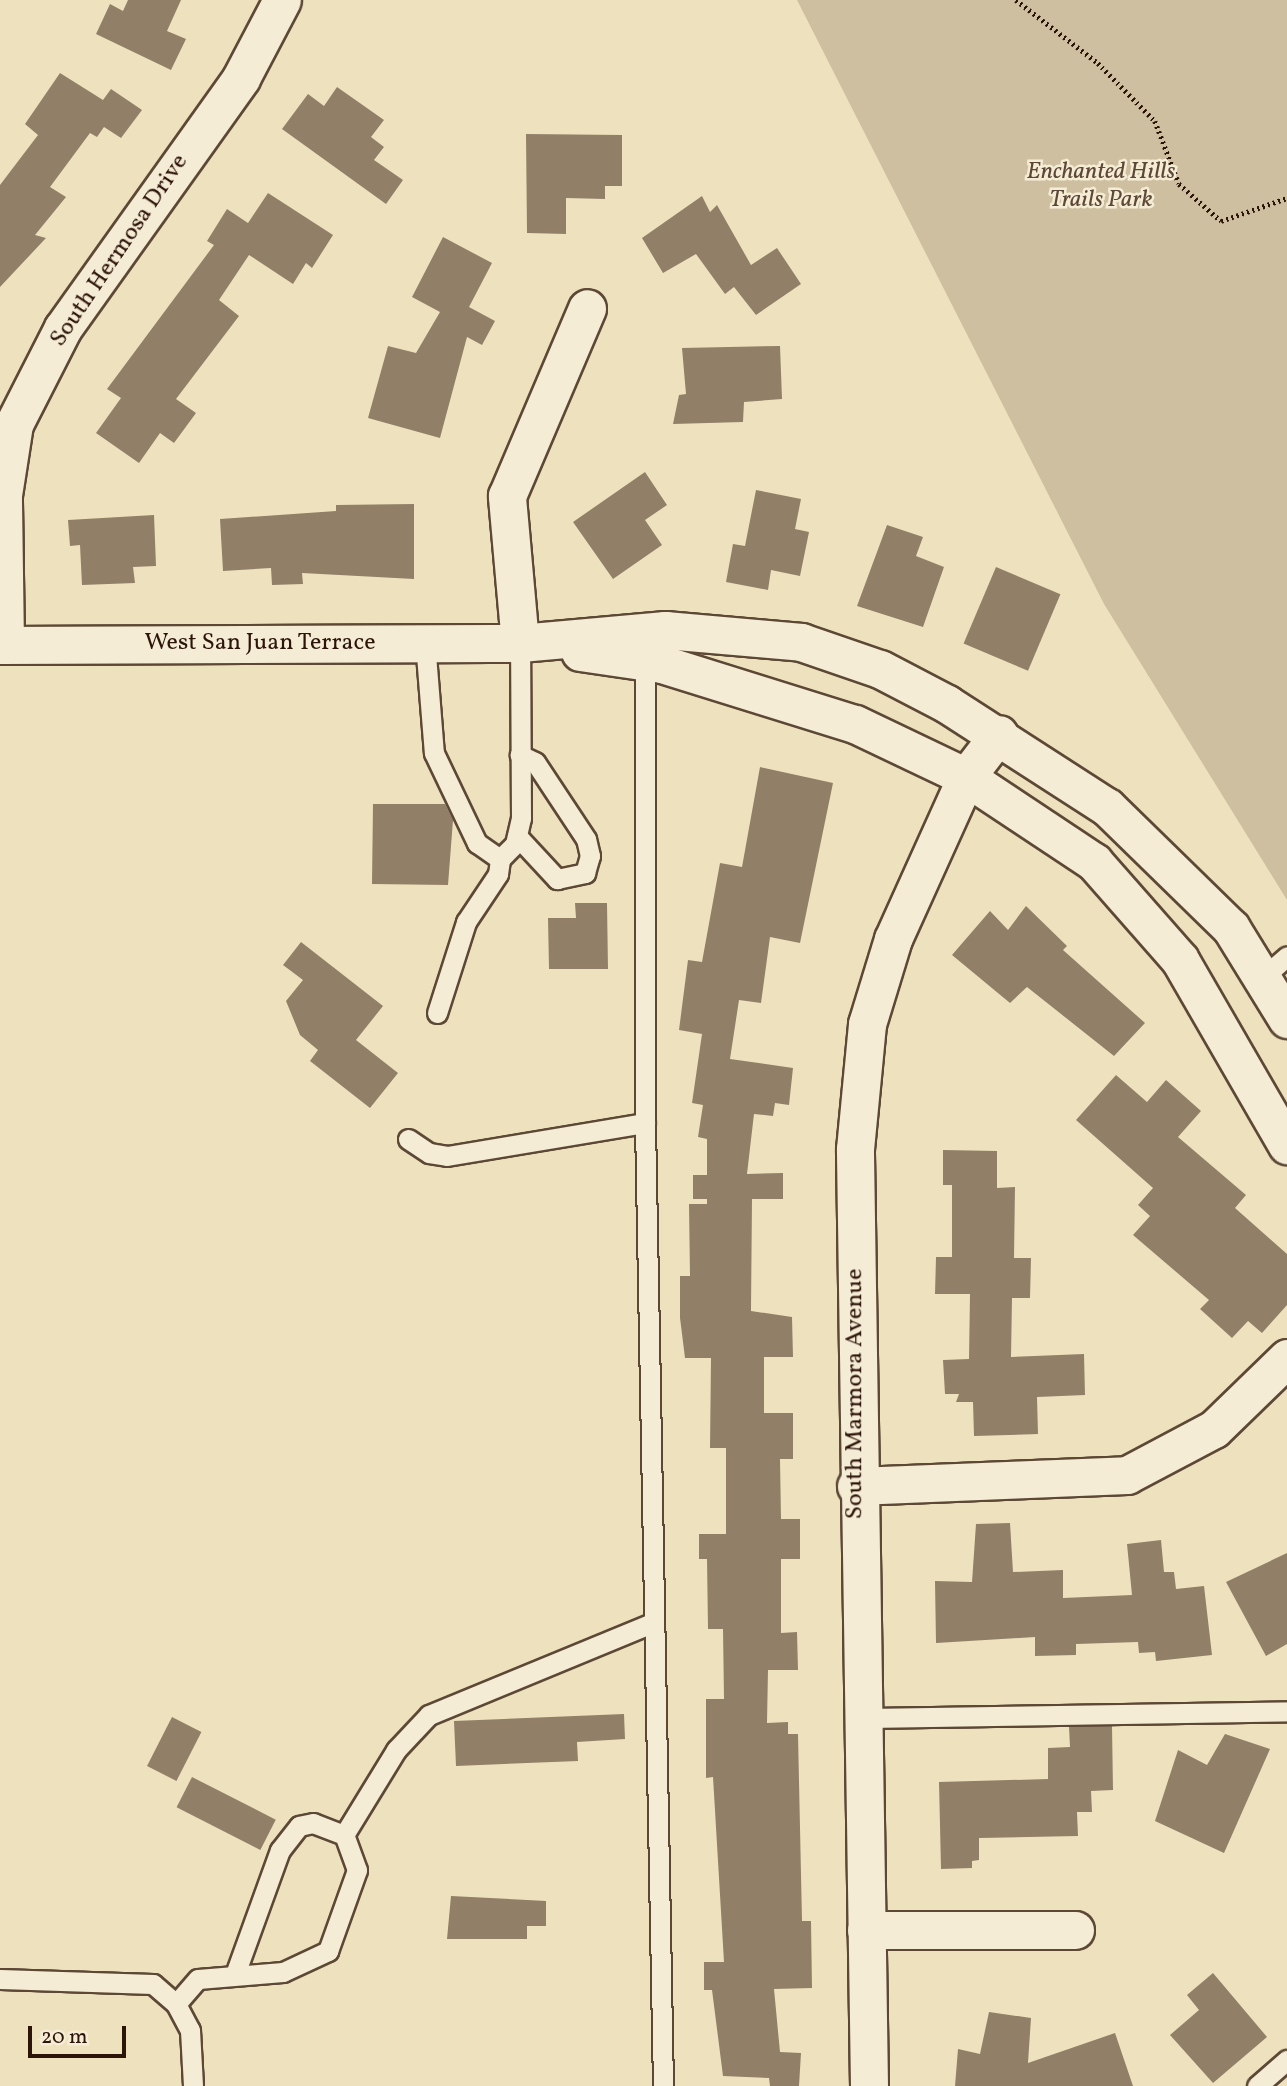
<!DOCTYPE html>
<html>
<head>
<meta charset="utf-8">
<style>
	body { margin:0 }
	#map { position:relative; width:1287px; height:2086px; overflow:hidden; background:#eee2be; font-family:Vollkorn,serif }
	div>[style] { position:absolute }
	.green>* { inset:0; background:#cdbf9f }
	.building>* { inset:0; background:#917f67; transform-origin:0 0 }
	.path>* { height:4.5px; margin-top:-2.25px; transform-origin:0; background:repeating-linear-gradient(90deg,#2d1409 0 2px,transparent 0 5.5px) }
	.roads { filter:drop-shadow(2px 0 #5d4836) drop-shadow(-2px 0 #5d4836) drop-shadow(0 2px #5d4836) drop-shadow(0 -2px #5d4836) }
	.service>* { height:19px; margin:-9.5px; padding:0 9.5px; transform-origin:9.5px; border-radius:9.5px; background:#f4ecd5 }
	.minor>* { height:37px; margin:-18.5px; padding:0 18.5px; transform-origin:18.5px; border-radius:18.5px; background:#f4ecd5 }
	span { translate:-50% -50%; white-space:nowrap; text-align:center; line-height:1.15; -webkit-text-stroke:5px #f4ecd5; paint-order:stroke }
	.park-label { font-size:24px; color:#5d4736; font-style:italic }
	.street-label { font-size:24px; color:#2d1409 }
	.scale { position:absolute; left:28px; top:2026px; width:98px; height:32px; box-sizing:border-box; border:4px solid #2d1409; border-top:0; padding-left:9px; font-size:21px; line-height:24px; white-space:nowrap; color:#2d1409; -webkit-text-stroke:5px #f4ecd5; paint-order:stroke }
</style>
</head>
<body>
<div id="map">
	<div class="green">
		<i style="clip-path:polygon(797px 0,1287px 0,1287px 900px,1104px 604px)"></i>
	</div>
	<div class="building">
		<i style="clip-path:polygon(128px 0,181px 0,167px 31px,186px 39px,171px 70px,96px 34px,110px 4px,123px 11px)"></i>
		<i style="clip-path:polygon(60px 73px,103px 100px,111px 89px,142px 110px,121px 138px,104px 127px,97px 137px,90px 133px,50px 187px,66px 197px,35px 235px,46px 238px,0 287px,0 185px,38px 135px,25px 124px)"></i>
		<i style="clip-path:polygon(337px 87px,384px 120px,371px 137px,384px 147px,374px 160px,403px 180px,386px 204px,282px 129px,308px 94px,324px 106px)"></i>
		<i style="clip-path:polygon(526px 134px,622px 135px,622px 186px,605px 186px,605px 199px,566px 198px,566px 234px,527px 233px)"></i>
		<i style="clip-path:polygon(268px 193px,333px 235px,312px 268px,306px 263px,293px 284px,249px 255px,219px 300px,239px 316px,176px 399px,196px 413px,174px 443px,160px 433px,139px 463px,96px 433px,121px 398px,107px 389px,214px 245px,207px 241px,227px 209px,248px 223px)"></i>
		<i style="clip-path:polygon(702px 196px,710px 212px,717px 205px,751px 265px,777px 248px,801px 284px,756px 315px,734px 287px,725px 294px,696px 254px,663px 273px,642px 238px)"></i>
		<i style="clip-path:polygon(443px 237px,492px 263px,469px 307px,495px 321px,482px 345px,467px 337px,440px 438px,368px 418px,388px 346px,416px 353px,440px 312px,412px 297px)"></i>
		<i style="clip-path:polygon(780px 346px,782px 399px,744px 402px,743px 422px,673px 424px,679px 395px,686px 394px,682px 348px)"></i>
		<i style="clip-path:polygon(645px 472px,667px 505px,645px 520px,662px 545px,613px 579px,573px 522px)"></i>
		<i style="clip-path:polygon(756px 490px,801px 499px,795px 529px,809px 532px,800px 576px,771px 570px,768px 590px,726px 582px,733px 544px,745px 546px)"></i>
		<i style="clip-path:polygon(414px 504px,414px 579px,302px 573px,303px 584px,272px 585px,271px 568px,223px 571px,220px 519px,336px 511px,336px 505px)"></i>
		<i style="clip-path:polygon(154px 515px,156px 566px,133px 567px,135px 583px,82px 585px,80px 545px,70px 546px,68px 520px)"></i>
		<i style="clip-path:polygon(887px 525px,923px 537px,916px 556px,944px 567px,923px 627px,857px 606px)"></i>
		<i style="left:996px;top:567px;width:70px;height:83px;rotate:23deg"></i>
		<i style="clip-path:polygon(760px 767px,833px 783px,800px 943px,770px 937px,761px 1003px,739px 1000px,730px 1059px,793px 1068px,789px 1105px,775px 1103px,773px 1116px,754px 1114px,747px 1174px,783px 1173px,783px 1199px,752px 1199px,751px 1311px,792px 1317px,793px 1357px,764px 1357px,764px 1413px,793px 1413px,793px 1459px,780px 1459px,781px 1519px,800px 1519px,800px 1559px,781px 1559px,781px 1633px,797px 1632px,798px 1670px,768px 1670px,767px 1723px,788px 1722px,788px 1734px,798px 1734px,802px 1921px,811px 1921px,812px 1988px,774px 1989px,780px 2052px,801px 2053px,799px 2086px,770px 2086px,769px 2078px,723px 2076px,712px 1990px,704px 1990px,704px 1962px,724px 1962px,713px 1777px,706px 1778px,706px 1699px,724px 1699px,723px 1629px,708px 1629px,707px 1559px,699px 1559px,699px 1534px,726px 1534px,726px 1448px,710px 1448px,711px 1358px,685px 1358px,680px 1318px,680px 1276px,690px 1276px,689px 1204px,707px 1204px,707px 1199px,693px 1199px,693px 1175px,707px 1175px,707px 1139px,698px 1137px,703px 1105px,692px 1103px,702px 1034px,679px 1030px,688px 960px,702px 962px,720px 863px,742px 867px)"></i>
		<i style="clip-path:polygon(373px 804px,445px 804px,453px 820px,448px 885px,372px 884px)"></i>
		<i style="clip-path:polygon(575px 903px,607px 903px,608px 969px,549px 969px,548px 918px,576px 918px)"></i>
		<i style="clip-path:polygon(1026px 906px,1067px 946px,1063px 950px,1145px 1023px,1114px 1056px,1027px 987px,1010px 1003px,952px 955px,990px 911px,1008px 930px)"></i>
		<i style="clip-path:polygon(301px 942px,383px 1006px,356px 1040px,398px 1073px,370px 1108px,310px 1061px,318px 1050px,300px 1035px,286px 1001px,303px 980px,283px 965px)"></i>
		<i style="clip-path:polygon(1116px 1075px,1147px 1102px,1166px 1080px,1201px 1111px,1178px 1137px,1246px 1195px,1235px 1208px,1287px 1254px,1287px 1305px,1262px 1333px,1248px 1321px,1232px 1338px,1200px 1309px,1209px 1300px,1133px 1235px,1150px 1216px,1138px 1205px,1153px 1188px,1076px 1120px)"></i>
		<i style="clip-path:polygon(943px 1150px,997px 1151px,997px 1188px,1015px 1187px,1014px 1258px,1031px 1258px,1030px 1298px,1012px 1298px,1011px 1357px,1084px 1354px,1085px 1395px,1037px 1397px,1038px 1434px,974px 1436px,973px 1402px,956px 1402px,959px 1394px,945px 1394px,943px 1360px,969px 1359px,970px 1294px,935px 1294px,936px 1257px,952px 1257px,952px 1185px,943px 1185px)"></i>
		<i style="clip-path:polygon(1010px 1523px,1013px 1572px,1063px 1570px,1063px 1598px,1132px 1595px,1127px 1544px,1161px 1540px,1164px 1572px,1174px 1572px,1176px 1589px,1204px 1586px,1212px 1655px,1156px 1661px,1155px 1652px,1139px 1653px,1138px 1642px,1076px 1644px,1076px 1655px,1035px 1656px,1035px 1637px,936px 1643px,935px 1581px,972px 1582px,976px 1524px)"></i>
		<i style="clip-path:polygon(1287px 1553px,1287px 1644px,1266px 1656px,1226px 1582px)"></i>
		<i style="clip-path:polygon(624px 1714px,625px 1739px,577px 1742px,578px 1761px,456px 1766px,454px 1721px)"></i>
		<i style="left:172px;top:1717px;width:33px;height:55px;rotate:27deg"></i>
		<i style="clip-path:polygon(1112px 1726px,1113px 1790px,1091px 1791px,1092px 1812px,1077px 1812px,1078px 1836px,979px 1838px,979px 1860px,972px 1861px,972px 1868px,941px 1869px,939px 1782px,1048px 1779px,1048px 1748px,1070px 1747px,1069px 1727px)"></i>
		<i style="clip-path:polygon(1225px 1734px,1270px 1749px,1224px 1853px,1155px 1821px,1178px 1750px,1207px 1765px)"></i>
		<i style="left:192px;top:1777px;width:94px;height:34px;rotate:27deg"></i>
		<i style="clip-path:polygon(451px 1896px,546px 1901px,546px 1926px,527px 1926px,527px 1939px,447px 1939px)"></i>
		<i style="clip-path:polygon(1213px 1973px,1267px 2037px,1213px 2083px,1170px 2035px,1199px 2010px,1187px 1995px)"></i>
		<i style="clip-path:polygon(989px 2012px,1031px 2018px,1028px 2063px,1115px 2033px,1133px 2086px,955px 2086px,958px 2049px,980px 2054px)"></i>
	</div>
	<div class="path">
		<i style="left:1016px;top:0;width:103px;rotate:37.5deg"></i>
		<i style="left:1098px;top:63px;width:81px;rotate:45.5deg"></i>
		<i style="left:1155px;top:121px;width:67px;rotate:69.1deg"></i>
		<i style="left:1179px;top:184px;width:56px;rotate:41.4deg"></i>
		<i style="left:1221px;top:221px;width:70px;rotate:-19.2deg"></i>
	</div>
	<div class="roads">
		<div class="service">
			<i style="left:425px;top:642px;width:111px;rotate:85.4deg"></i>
			<i style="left:434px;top:753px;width:100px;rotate:64.5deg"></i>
			<i style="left:477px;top:843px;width:28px;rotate:35deg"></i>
			<i style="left:500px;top:859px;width:21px;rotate:-45deg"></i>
			<i style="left:515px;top:844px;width:27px;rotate:-77deg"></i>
			<i style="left:521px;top:818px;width:175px;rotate:-90.3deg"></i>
			<i style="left:517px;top:836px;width:59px;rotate:47.1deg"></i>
			<i style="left:557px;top:879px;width:29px;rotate:-12deg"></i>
			<i style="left:585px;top:873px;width:18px;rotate:-74deg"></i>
			<i style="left:590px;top:856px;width:17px;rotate:-103deg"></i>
			<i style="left:586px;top:839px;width:92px;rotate:-123.5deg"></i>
			<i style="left:535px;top:762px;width:17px;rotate:-155deg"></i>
			<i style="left:1262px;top:978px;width:33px;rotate:-41deg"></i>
			<i style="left:437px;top:1013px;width:96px;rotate:-72.3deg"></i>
			<i style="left:466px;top:922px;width:58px;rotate:-56.3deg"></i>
			<i style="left:498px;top:874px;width:15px;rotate:-82deg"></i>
			<i style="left:645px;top:1123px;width:963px;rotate:88.93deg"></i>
			<i style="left:408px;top:1139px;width:25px;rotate:34deg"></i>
			<i style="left:429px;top:1153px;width:18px;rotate:9deg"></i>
			<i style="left:447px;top:1156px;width:201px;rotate:-9.5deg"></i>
			<i style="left:645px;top:1123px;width:461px;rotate:-90deg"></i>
			<i style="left:861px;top:1718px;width:426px;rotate:-0.9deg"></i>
			<i style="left:344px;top:1835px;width:100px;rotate:-58.5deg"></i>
			<i style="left:396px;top:1750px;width:48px;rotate:-46.7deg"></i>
			<i style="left:429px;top:1715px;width:241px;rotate:-22.4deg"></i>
			<i style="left:0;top:1979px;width:153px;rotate:1.9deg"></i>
			<i style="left:153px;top:1984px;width:30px;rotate:41deg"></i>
			<i style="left:176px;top:2004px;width:30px;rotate:62deg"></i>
			<i style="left:190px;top:2030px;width:56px;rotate:86.9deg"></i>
			<i style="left:176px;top:2004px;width:33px;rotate:-49deg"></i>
			<i style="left:198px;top:1979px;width:85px;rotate:-4.7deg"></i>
			<i style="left:283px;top:1972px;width:50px;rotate:-25deg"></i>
			<i style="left:328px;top:1951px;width:86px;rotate:-70.3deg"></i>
			<i style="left:357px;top:1870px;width:37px;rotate:-110deg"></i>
			<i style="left:344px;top:1835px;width:33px;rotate:-159deg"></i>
			<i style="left:313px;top:1823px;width:14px;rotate:168deg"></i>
			<i style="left:299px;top:1826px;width:31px;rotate:128deg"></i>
			<i style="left:280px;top:1850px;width:132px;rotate:109.9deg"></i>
			<i style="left:1257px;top:2086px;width:40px;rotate:-41deg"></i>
		</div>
		<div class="minor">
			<i style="left:520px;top:643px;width:148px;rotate:-95.1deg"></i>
			<i style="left:507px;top:496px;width:204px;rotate:-66.9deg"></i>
			<i style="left:0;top:645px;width:520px;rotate:-0.22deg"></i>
			<i style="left:520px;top:643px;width:146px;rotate:-5.1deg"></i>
			<i style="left:665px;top:630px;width:137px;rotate:5deg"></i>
			<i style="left:801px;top:642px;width:83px;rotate:18.9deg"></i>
			<i style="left:880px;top:669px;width:76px;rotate:27.6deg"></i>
			<i style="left:947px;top:704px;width:190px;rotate:32.8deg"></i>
			<i style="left:1107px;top:807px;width:173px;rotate:44.3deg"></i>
			<i style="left:1231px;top:928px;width:107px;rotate:58.4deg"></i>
			<i style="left:5px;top:645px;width:150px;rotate:-90.8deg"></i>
			<i style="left:3px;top:495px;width:72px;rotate:-81.2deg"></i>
			<i style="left:14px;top:424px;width:108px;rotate:-63deg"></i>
			<i style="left:63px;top:328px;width:307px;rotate:-54.5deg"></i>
			<i style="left:241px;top:78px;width:88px;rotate:-62.3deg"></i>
			<i style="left:580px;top:652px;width:83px;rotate:8.3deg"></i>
			<i style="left:662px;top:664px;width:202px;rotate:17.3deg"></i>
			<i style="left:855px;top:724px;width:123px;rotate:25.5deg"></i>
			<i style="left:966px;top:777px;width:154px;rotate:33.6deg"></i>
			<i style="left:1094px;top:862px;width:130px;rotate:48.7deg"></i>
			<i style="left:1180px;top:960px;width:214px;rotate:60deg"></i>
			<i style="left:856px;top:1486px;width:271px;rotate:-2.3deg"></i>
			<i style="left:1127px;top:1475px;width:98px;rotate:-27.9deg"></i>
			<i style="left:1214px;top:1429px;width:102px;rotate:-44.2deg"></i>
			<i style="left:866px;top:1930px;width:209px"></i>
			<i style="left:869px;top:2086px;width:937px;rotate:-90.86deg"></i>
			<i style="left:855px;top:1149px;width:126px;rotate:-84.5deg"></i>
			<i style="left:867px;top:1024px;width:89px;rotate:-73deg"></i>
			<i style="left:893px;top:939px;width:178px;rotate:-65.7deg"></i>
			<i style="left:966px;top:777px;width:54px;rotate:-52.5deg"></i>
		</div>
	</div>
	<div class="park-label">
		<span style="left:1101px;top:187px">Enchanted Hills<br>Trails Park</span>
	</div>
	<div class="street-label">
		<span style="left:120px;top:251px;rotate:-56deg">South Hermosa Drive</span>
		<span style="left:260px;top:644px">West San Juan Terrace</span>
		<span style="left:856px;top:1394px;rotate:-90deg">South Marmora Avenue</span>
	</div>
	<div class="scale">20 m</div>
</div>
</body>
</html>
